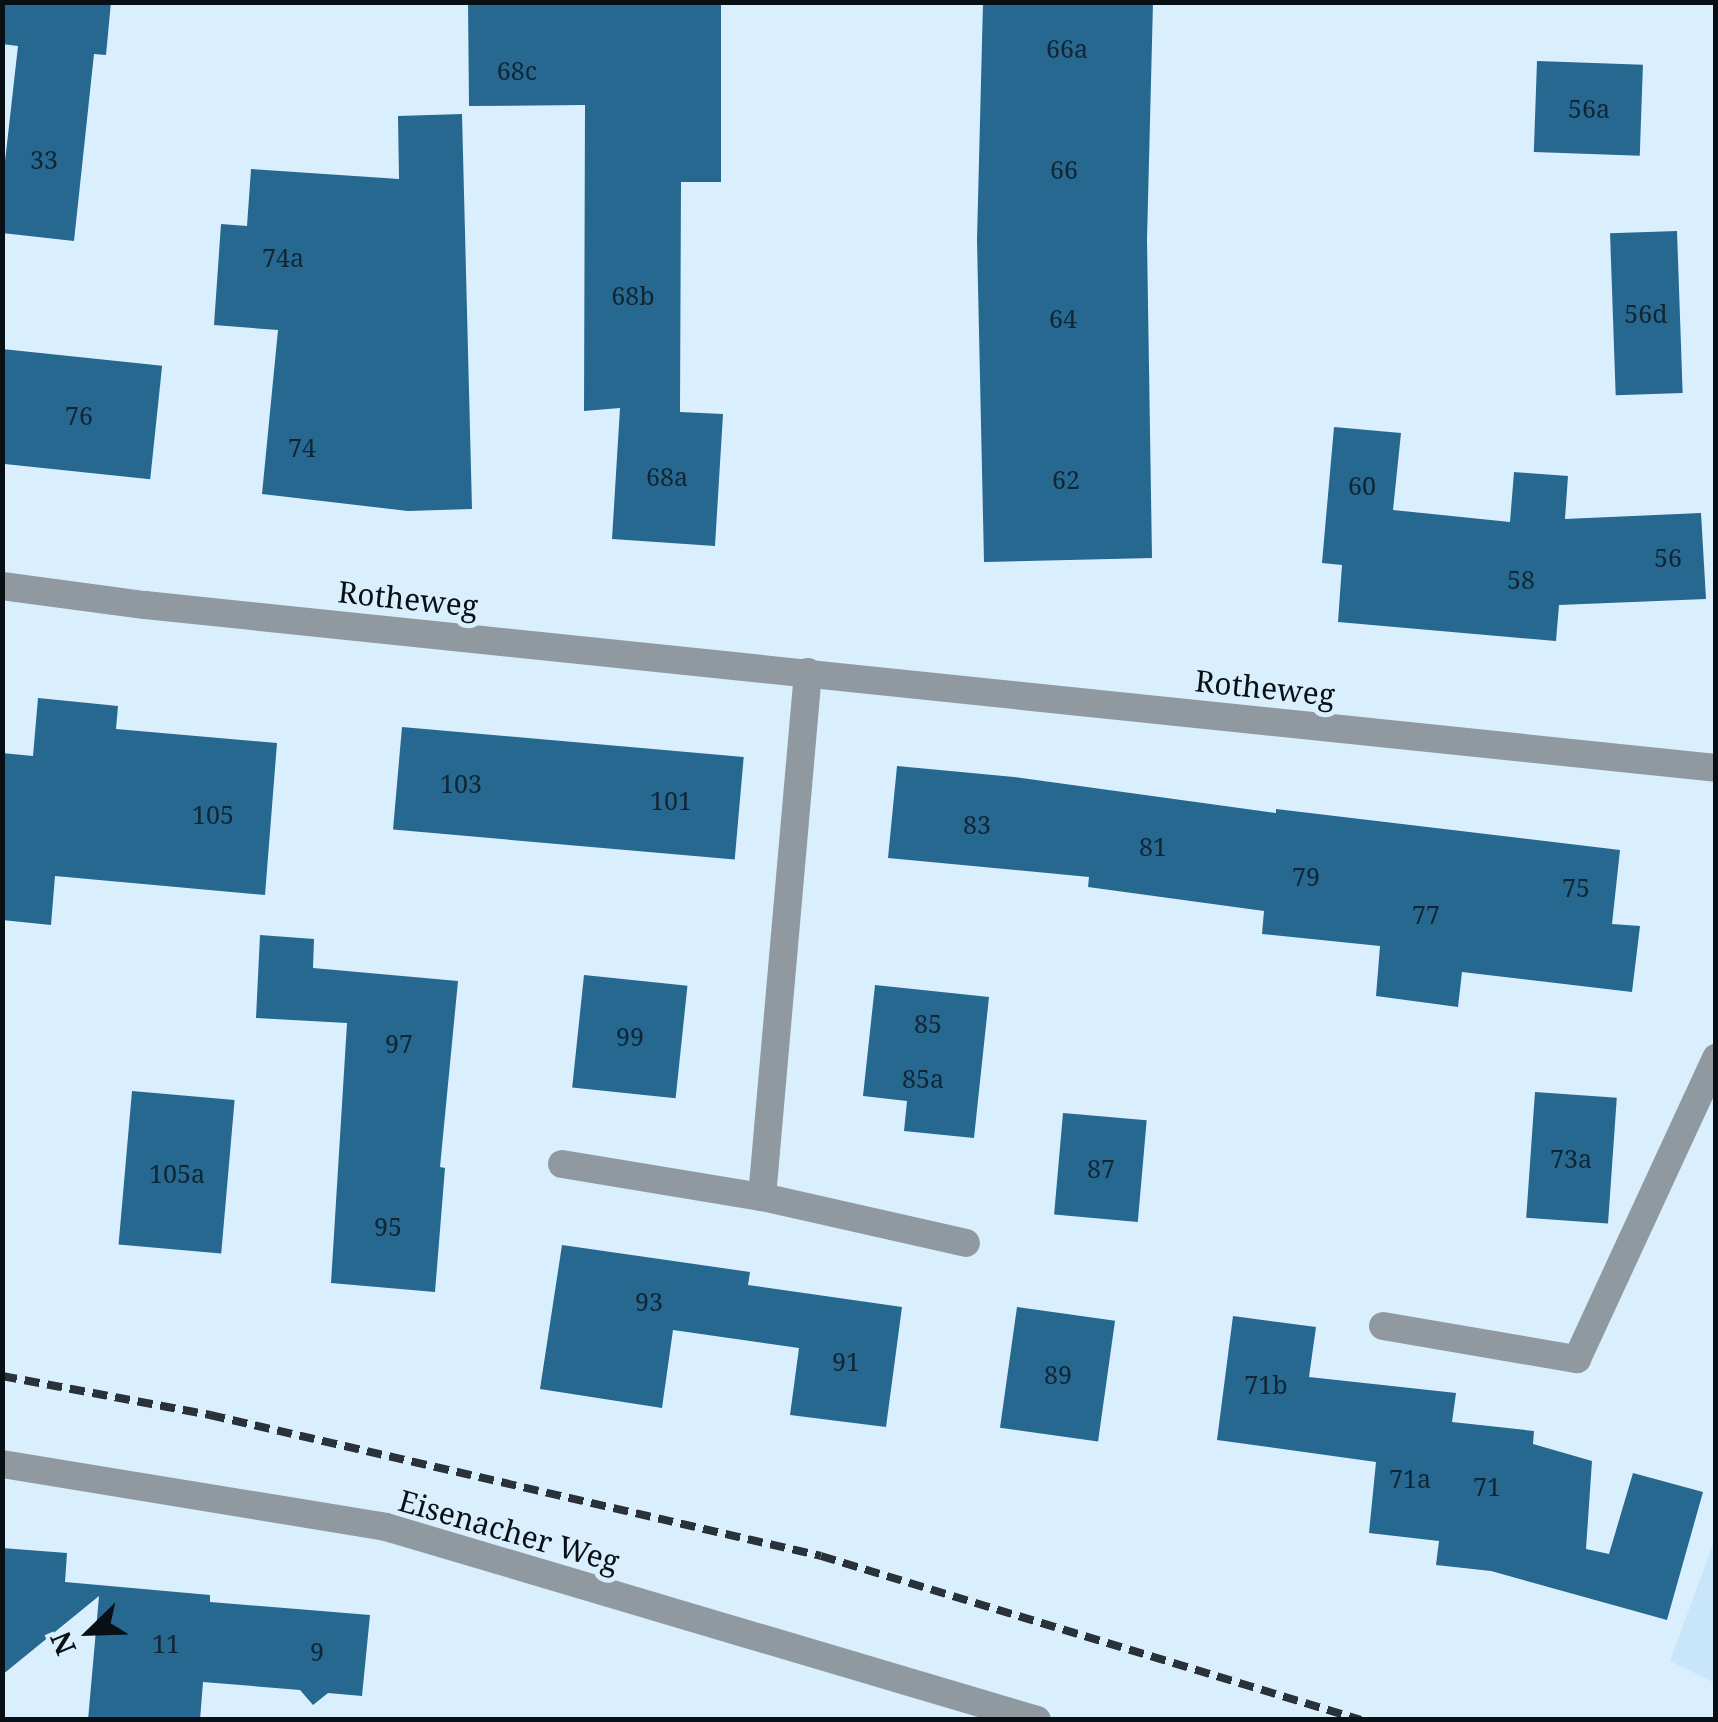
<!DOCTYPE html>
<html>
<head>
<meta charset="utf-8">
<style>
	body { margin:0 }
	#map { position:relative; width:1718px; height:1722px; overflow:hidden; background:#d9effe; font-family:"Noto Serif",serif }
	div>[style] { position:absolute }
	.built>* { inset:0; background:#c9e5fa }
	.building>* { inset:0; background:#276890; transform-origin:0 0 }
	.minor>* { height:28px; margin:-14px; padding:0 14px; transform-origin:14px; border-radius:14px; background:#9099a0 }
	.rail>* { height:8px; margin-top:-4px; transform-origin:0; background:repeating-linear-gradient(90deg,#293239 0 15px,transparent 0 23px) }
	span { translate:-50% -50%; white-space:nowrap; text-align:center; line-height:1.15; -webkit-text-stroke:10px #d9effe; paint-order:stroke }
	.number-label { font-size:25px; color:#102634 }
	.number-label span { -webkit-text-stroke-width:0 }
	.street-label { font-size:30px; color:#091015 }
	.frame { position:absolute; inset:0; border:5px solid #091015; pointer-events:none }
	.north { position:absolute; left:40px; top:1582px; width:100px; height:100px; -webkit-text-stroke:8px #d9effe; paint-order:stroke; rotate:247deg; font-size:28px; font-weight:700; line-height:40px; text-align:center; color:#091015 }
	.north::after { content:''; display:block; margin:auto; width:35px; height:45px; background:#091015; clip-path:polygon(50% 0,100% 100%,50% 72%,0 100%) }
</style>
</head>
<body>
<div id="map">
	<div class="built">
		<i style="clip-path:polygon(1715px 1539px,1715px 1683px,1670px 1661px)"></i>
	</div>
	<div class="building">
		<i style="clip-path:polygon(2px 2px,111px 2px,106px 55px,94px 54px,74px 241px,2px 233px,2px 188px,18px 46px,2px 44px)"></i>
		<i style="clip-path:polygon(468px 2px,721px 2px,721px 182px,681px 182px,680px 412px,723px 414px,715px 546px,612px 539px,620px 408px,584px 411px,585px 105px,469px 106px)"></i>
		<i style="clip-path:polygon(983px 2px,1153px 2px,1147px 240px,1152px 558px,984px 562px,977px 240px)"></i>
		<i style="left:1537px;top:61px;width:106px;height:91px;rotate:2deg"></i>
		<i style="clip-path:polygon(462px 114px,472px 509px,408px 511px,262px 494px,278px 330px,214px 325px,221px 224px,247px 226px,251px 169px,399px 179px,398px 116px)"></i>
		<i style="left:1677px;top:231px;width:162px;height:67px;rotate:88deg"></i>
		<i style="left:2px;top:349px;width:161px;height:114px;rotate:6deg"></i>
		<i style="clip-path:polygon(1334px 427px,1401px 433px,1393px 510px,1510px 522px,1514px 472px,1568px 476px,1565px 519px,1701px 513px,1706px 599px,1559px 605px,1556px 641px,1338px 622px,1342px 565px,1322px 563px)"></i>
		<i style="clip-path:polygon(38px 698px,118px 706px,116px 729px,277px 743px,265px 895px,55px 876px,51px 925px,2px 920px,2px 753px,33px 756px)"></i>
		<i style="left:402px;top:727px;width:343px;height:103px;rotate:5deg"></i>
		<i style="clip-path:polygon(897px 766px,1014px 777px,1276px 813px,1276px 809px,1620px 850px,1612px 924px,1640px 926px,1632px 992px,1462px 972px,1458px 1007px,1376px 996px,1380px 946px,1262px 934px,1264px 911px,1088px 887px,1089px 877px,888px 858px)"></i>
		<i style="clip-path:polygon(260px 935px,314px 939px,313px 968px,458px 981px,440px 1167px,445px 1168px,435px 1292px,331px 1283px,347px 1023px,256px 1018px)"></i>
		<i style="left:584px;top:975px;width:104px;height:113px;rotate:6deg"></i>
		<i style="clip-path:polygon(875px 985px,989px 997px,974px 1138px,904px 1131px,907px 1101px,863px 1096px)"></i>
		<i style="left:132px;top:1091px;width:103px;height:154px;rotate:5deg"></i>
		<i style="left:1535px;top:1092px;width:82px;height:126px;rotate:4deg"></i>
		<i style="left:1063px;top:1113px;width:84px;height:102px;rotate:5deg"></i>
		<i style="clip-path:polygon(562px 1245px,750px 1272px,748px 1285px,902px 1307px,886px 1427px,790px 1415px,799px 1348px,673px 1330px,662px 1408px,540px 1389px)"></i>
		<i style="left:1017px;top:1307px;width:99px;height:122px;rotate:8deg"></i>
		<i style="clip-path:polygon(1233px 1316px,1316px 1327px,1309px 1377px,1456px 1393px,1452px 1422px,1534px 1431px,1533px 1444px,1592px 1461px,1586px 1549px,1609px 1554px,1633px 1473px,1703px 1492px,1667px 1620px,1491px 1571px,1436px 1565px,1439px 1541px,1369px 1533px,1376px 1462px,1217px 1440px)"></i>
		<i style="clip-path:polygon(2px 1548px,67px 1553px,65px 1582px,210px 1595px,210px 1602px,370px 1615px,362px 1696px,328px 1693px,313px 1705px,300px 1690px,203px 1682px,200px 1720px,88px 1720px,99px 1596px,2px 1675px)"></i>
	</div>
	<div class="minor">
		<i style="left:2px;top:586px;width:144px;rotate:7.6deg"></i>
		<i style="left:145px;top:605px;width:1579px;rotate:5.92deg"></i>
		<i style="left:562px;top:1164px;width:203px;rotate:9.4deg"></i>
		<i style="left:762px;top:1197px;width:209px;rotate:12.7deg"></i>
		<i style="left:762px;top:1197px;width:527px;rotate:-84.99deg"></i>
		<i style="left:1383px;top:1326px;width:197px;rotate:9.7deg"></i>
		<i style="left:1577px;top:1359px;width:332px;rotate:-65.2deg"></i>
		<i style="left:2px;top:1464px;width:389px;rotate:9.3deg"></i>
		<i style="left:386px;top:1527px;width:679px;rotate:16.51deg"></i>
	</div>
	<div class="rail">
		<i style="left:2px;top:1376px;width:212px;rotate:10.6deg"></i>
		<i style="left:210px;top:1415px;width:627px;rotate:12.99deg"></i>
		<i style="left:821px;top:1556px;width:564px;rotate:16.89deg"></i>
	</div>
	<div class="number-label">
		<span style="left:1067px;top:48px">66a</span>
		<span style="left:517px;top:70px">68c</span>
		<span style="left:1589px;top:108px">56a</span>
		<span style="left:44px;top:159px">33</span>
		<span style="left:1064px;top:169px">66</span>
		<span style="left:283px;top:257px">74a</span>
		<span style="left:633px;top:295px">68b</span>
		<span style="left:1646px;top:313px">56d</span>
		<span style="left:1063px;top:318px">64</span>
		<span style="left:79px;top:415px">76</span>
		<span style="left:302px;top:447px">74</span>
		<span style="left:667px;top:476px">68a</span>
		<span style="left:1066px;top:479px">62</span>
		<span style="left:1362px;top:485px">60</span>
		<span style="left:1668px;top:557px">56</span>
		<span style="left:1521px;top:579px">58</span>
		<span style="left:461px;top:783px">103</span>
		<span style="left:671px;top:800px">101</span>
		<span style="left:213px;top:814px">105</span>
		<span style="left:977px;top:824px">83</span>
		<span style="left:1153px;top:846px">81</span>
		<span style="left:1306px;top:876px">79</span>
		<span style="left:1576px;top:887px">75</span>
		<span style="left:1426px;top:914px">77</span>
		<span style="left:928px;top:1023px">85</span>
		<span style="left:630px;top:1036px">99</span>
		<span style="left:399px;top:1043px">97</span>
		<span style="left:923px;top:1078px">85a</span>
		<span style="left:1571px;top:1158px">73a</span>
		<span style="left:1101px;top:1168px">87</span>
		<span style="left:177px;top:1173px">105a</span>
		<span style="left:388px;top:1226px">95</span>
		<span style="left:649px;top:1301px">93</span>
		<span style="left:846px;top:1361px">91</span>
		<span style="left:1058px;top:1374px">89</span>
		<span style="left:1266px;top:1384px">71b</span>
		<span style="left:1410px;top:1478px">71a</span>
		<span style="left:1487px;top:1486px">71</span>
		<span style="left:166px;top:1643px">11</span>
		<span style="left:317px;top:1651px">9</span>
	</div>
	<div class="street-label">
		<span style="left:408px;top:599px;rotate:6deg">Rotheweg</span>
		<span style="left:1265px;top:688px;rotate:6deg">Rotheweg</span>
		<span style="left:509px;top:1531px;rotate:16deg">Eisenacher Weg</span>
	</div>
	<div class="frame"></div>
	<div class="north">N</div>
</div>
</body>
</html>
